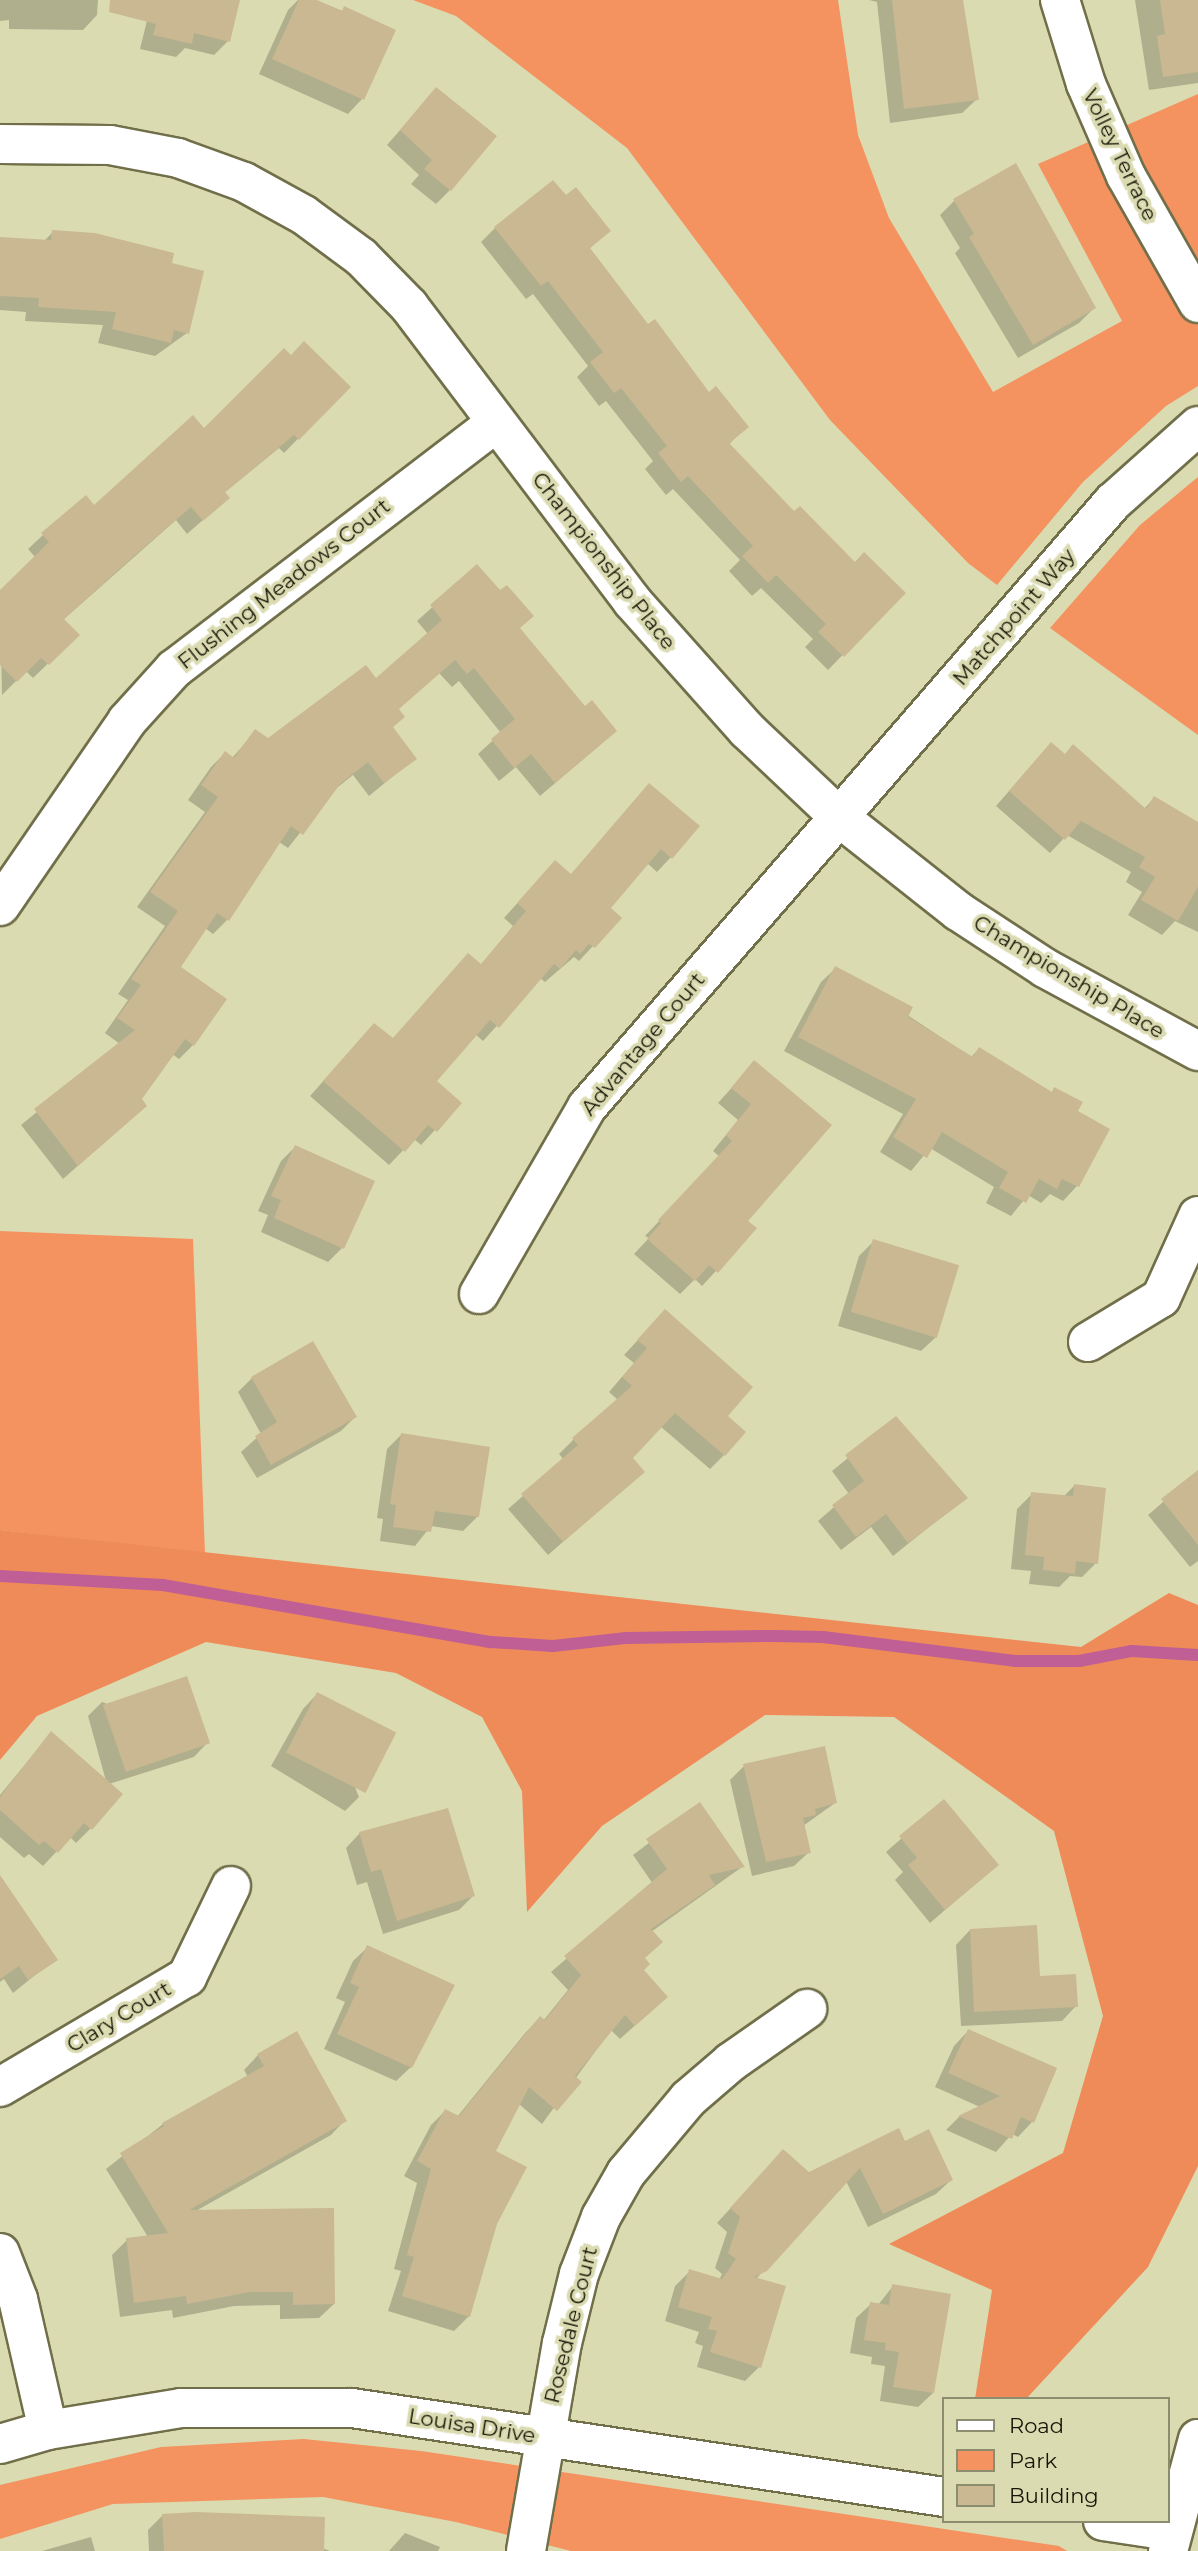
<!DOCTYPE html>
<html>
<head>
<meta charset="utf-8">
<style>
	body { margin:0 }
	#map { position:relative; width:1198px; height:2551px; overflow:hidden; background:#dbdbb2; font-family:Montserrat,sans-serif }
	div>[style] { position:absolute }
	.green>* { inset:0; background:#f49260 }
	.forest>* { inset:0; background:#ef8b58 }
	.shadow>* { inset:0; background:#0003 }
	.stream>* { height:12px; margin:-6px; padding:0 6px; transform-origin:6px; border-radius:6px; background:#bf5f95 }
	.building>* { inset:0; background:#c9b892; transform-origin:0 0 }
	.roads { filter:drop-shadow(2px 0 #706f4a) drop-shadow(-2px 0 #706f4a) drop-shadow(0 2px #706f4a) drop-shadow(0 -2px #706f4a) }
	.minor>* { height:38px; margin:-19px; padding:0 19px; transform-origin:19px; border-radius:19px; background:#fff }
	span { translate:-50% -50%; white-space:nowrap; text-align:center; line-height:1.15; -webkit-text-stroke:7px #dbdbb2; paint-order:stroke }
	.street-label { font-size:21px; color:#161507 }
	.legend { position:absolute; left:942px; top:2397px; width:228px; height:126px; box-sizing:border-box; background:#dbdbb2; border:2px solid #8c8c6e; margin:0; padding:9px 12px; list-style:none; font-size:21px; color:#161507 }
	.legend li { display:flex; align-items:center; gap:14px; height:35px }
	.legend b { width:35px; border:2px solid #8c8c6e }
</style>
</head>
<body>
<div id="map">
	<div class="green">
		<i style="clip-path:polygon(413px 0,838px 0,858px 135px,889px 218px,993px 392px,1122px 321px,1038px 164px,1198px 94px,1198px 386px,1166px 406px,1083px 482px,997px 585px,968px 563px,830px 420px,627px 148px,456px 16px)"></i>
		<i style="clip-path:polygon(1198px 477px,1198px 735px,1050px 628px,1140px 525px)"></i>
		<i style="clip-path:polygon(0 1231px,193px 1239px,205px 1554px,0 1530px)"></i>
		<i style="clip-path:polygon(304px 2439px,421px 2451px,1059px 2546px,1067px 2551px,571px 2551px,456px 2522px,323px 2497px,113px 2504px,0 2539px,0 2485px,161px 2447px)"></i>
	</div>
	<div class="forest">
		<i style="clip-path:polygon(0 1530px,1081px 1647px,1169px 1593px,1198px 1605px,1198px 2166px,1148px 2267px,1026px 2399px,975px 2399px,992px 2290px,889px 2244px,1063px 2153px,1103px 2016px,1054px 1831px,894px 1717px,765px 1715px,602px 1826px,527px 1912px,522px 1791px,482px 1717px,396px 1673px,206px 1642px,37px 1716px,0 1760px)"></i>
	</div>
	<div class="shadow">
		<i style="clip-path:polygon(0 0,98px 0,97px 15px,83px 30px,9px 29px,9px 20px,0 21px)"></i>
		<i style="clip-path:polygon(152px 0,238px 0,228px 41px,214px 55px,185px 48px,176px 57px,140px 49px)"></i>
		<i style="clip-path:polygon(298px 0,315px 0,393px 31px,362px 99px,348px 114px,259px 74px,288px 10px)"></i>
		<i style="clip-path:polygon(869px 0,961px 0,977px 99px,962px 113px,890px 123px,877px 2px)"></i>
		<i style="clip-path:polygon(1135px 0,1198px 0,1198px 83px,1149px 90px)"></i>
		<i style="clip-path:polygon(436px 89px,450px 190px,436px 204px,411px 184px,419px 175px,387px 145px)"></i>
		<i style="clip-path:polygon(566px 198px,608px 231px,589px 249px,648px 326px,709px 394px,747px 427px,728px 445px,794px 514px,855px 564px,903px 593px,828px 670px,805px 647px,813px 639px,761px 588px,752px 596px,729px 571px,740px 560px,673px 489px,666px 495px,645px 469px,653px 461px,606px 401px,599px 406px,577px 377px,588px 366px,533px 294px,526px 299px,481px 242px,495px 228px)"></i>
		<i style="clip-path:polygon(954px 201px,1094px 308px,1079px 323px,1018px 358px,955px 253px,960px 248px,940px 215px)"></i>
		<i style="clip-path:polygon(53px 232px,169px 265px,187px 333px,155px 356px,98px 343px,103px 325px,25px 321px,26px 312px,0 310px,0 239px,43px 242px)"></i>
		<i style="clip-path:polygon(291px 357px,349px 387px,284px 453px,279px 448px,224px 493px,228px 498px,187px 534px,176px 520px,63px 620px,63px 649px,33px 678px,26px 671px,2px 695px,0 593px,36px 558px,28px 549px,43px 535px,94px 508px,204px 431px)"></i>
		<i style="clip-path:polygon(477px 567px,600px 745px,540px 796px,516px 767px,499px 781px,478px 754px,501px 733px,459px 681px,452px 687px,439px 673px,397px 710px,403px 717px,391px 729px,414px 759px,369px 796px,353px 775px,333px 791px,288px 848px,279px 842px,227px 920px,213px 934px,205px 928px,179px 967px,193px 1045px,179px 1059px,172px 1054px,139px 1099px,145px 1106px,63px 1179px,21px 1125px,120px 1044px,105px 1033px,128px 1000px,118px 994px,165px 926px,137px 907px,205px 812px,188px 800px,211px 767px,225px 753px,232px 758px,255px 732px,268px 741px,376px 681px,428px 634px,417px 621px)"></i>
		<i style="clip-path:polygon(1037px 759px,1144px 809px,1154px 798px,1198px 824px,1198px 932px,1175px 921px,1162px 935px,1128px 915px,1142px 892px,1126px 882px,1131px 872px,1067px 835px,1050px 853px,996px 806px)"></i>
		<i style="clip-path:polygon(635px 800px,671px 857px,657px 872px,647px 863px,608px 909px,619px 918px,579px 961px,574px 957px,545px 982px,540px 978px,483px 1041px,475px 1034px,435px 1081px,460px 1103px,421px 1145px,414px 1139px,389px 1165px,310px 1096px,360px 1040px,393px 1040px,480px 966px,513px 926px,504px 918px,541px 877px,570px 876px)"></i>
		<i style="clip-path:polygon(836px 968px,971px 1057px,979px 1049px,1051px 1093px,1055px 1089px,1075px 1112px,1077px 1186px,1063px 1201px,1050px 1194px,1041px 1203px,1028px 1195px,1011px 1216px,986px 1203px,994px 1187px,930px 1148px,911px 1171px,880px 1152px,903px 1114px,784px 1051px,821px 982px)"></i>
		<i style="clip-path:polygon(754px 1063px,746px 1221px,755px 1229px,702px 1286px,695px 1279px,680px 1294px,634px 1254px,649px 1238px,645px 1236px,720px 1157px,713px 1151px,738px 1120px,718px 1103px)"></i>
		<i style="clip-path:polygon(295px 1147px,342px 1248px,328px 1262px,261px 1232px,268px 1215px,258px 1211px,281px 1161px)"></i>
		<i style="clip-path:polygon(874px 1241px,936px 1337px,921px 1351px,838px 1326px,859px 1256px)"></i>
		<i style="clip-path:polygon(651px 1326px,725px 1416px,724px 1455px,710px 1469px,660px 1426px,631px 1458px,643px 1472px,548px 1555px,508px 1509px,564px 1460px,559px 1454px,573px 1440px,618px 1400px,609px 1392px,634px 1363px,624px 1355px)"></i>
		<i style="clip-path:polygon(252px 1378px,355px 1417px,341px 1431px,257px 1478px,241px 1452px,261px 1434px,238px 1392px)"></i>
		<i style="clip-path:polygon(896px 1419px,965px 1498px,893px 1556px,871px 1527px,841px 1550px,818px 1521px,849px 1494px,832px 1471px)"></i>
		<i style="clip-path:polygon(401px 1435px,478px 1516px,463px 1531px,431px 1526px,415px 1546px,380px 1541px,383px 1519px,377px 1518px,387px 1449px)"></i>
		<i style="clip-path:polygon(1198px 1472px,1198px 1561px,1190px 1567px,1148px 1515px)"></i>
		<i style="clip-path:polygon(1074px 1486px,1096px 1563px,1082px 1577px,1070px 1576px,1059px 1587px,1029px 1584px,1031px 1571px,1011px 1569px,1017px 1509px,1032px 1494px,1063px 1497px)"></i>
		<i style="clip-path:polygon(317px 1694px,359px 1797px,345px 1811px,271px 1766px,303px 1709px)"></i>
		<i style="clip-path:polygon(102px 1702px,208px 1742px,194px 1757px,109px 1784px,90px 1829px,76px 1843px,70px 1837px,43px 1866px,29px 1854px,24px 1858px,0 1837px,0 1795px,51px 1733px,106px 1781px,88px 1716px)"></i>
		<i style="clip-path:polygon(744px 1766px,835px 1803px,803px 1826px,809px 1852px,794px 1866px,752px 1876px,730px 1780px)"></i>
		<i style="clip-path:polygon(944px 1801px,997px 1865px,930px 1923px,895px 1880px,903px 1872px,886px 1852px)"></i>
		<i style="clip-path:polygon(699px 1805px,742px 1867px,651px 1932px,642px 1970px,651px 2011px,620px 2039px,611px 2030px,542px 2124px,519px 2104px,494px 2152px,495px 2223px,469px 2316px,454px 2331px,388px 2311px,401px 2271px,394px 2269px,417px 2183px,404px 2176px,431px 2125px,445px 2111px,457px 2117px,526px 2032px,540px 2018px,543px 2021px,568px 1990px,551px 1972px,653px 1884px,633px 1855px)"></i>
		<i style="clip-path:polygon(360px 1833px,473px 1896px,459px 1910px,383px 1934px,367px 1882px,357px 1885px,346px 1848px)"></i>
		<i style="clip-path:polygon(0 1884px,55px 1959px,13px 1993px,4px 1979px,0 1982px)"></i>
		<i style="clip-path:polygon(970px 1930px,1038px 1978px,1076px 2006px,1062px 2021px,961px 2026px,956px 1945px)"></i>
		<i style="clip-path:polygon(368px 1947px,411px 2067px,396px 2081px,324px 2049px,345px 2002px,336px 1998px,353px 1961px)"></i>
		<i style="clip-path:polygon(968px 2031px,1055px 2069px,1032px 2122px,1018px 2137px,1012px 2134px,996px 2152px,946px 2130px,959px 2117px,980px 2107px,935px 2087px,954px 2046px)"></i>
		<i style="clip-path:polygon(258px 2055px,345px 2120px,331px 2135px,194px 2212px,334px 2304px,319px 2318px,280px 2319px,280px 2305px,234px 2306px,173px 2318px,172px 2310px,120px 2317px,112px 2255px,127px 2240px,148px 2237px,106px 2169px,163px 2124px,248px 2077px,244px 2070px)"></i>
		<i style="clip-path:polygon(904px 2143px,951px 2180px,936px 2194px,868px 2227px,846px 2181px,756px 2279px,759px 2367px,745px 2381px,697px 2367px,703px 2346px,695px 2343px,699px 2332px,665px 2321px,675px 2286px,690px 2271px,719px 2280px,722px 2274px,715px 2268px,727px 2232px,717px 2223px,769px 2166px,809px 2174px)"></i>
		<i style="clip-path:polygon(893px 2286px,933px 2393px,918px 2407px,880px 2401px,885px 2366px,871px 2364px,872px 2357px,850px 2353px,856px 2318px,871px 2304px,878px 2305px)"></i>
		<i style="clip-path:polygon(162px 2516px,322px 2548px,330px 2551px,149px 2551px,148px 2530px)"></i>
		<i style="clip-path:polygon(405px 2533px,440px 2547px,438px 2551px,389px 2551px)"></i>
		<i style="clip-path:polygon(91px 2537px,95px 2551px,42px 2551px)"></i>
	</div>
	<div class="stream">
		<i style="left:0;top:1576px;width:163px;rotate:3.2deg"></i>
		<i style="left:163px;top:1585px;width:333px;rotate:9.9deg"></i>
		<i style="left:491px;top:1642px;width:62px;rotate:3.7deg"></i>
		<i style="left:553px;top:1646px;width:72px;rotate:-6.3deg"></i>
		<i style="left:625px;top:1638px;width:148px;rotate:-0.8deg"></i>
		<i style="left:773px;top:1636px;width:50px;rotate:1.1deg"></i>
		<i style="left:823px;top:1637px;width:193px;rotate:7.1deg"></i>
		<i style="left:1015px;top:1661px;width:64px"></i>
		<i style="left:1079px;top:1661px;width:54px;rotate:-10.7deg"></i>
		<i style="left:1132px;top:1651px;width:66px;rotate:3.5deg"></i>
	</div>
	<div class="building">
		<i style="clip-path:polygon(110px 0,240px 0,230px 42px,194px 33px,192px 44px,153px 35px,156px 24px,109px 12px)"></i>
		<i style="clip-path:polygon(299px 0,317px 0,342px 11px,344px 6px,396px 30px,364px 100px,272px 59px)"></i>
		<i style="clip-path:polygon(892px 0,963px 0,979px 100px,904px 109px)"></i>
		<i style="clip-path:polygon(1160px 0,1198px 0,1198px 72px,1163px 77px,1157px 36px,1165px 34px)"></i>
		<i style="clip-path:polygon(436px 87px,497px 136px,451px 191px,424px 169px,432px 160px,400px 130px)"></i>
		<i style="clip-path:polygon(1016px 163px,1096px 308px,1033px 345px,969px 237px,974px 234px,953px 199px)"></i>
		<i style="clip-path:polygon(553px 180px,566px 195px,576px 187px,611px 231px,590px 248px,648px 324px,655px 319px,709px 392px,716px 386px,749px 427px,729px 443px,794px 511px,800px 506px,855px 562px,864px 552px,906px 593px,844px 657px,818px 632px,826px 624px,776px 575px,768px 583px,742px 556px,753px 546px,688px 476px,681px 482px,658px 453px,667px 446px,621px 388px,614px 393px,590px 362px,603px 352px,548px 281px,541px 286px,494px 227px)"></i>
		<i style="clip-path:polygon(52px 230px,95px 233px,174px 253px,172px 263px,204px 271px,189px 334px,174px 330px,171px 343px,112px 329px,116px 312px,38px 307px,39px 298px,0 296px,0 237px,51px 240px)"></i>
		<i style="clip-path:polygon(304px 341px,351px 387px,299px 440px,294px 435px,225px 492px,230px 498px,203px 521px,191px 507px,134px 556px,64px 619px,80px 635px,49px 665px,41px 658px,17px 682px,0 665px,0 590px,49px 542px,41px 533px,86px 495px,94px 505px,193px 415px,204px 428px,284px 348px,291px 355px)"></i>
		<i style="clip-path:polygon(477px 564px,500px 590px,507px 585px,534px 616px,520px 628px,585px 706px,592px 700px,617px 731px,555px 783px,531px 754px,514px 768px,491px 739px,515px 719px,474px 668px,467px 674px,455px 660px,399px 709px,405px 717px,393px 727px,417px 759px,384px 783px,368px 762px,340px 784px,303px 835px,291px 826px,229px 921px,217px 913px,181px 967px,227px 999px,194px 1046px,185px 1039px,142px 1099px,147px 1106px,78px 1166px,34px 1109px,135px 1030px,117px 1018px,141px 985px,131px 979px,178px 911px,150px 892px,218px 797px,201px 785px,225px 751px,234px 758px,255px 729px,268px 738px,366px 665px,376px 678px,442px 620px,430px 605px)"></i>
		<i style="clip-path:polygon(1051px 742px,1065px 754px,1073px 744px,1146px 809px,1154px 796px,1198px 822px,1198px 887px,1178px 921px,1141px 900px,1155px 877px,1139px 867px,1145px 857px,1081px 821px,1065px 840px,1009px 791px)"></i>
		<i style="clip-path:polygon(649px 783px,700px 826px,672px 859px,661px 849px,611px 908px,622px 918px,595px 948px,589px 944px,580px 954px,576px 950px,560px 969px,554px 964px,499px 1028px,490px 1020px,437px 1081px,462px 1103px,437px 1132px,428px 1125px,405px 1152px,323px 1081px,374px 1023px,393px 1038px,468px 953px,481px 964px,526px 911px,517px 903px,555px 860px,571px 874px)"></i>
		<i style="clip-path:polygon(835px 966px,913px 1007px,908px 1017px,973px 1057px,979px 1047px,1052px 1092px,1054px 1087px,1083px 1102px,1078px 1111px,1110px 1129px,1079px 1187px,1062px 1179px,1057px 1189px,1039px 1179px,1026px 1203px,999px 1188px,1008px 1172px,942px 1132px,927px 1158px,893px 1137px,916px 1099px,798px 1037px)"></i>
		<i style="clip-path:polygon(754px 1060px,832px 1125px,748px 1221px,757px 1228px,718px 1273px,709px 1265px,695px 1281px,647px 1239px,661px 1223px,658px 1220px,732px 1141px,726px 1135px,751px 1104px,731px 1088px)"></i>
		<i style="clip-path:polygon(295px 1145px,375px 1181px,344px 1249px,274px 1218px,281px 1200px,271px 1196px)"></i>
		<i style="left:873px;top:1239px;width:90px;height:76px;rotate:17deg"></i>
		<i style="clip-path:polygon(665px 1309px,753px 1387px,728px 1416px,746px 1432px,725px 1456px,675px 1413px,633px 1458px,645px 1472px,563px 1542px,521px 1494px,578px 1445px,572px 1438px,632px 1386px,622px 1377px,647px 1348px,637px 1340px)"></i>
		<i style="clip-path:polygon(313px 1341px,357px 1417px,271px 1465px,255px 1436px,277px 1422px,251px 1377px)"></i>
		<i style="clip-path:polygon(896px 1416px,968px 1498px,908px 1543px,886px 1514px,856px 1537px,832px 1505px,864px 1481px,845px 1455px)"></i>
		<i style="clip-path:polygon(401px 1433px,490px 1447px,479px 1517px,435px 1511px,431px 1532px,393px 1527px,396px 1505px,390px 1504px)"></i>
		<i style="clip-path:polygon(1198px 1470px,1198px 1545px,1161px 1499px)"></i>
		<i style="clip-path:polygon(1074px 1484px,1106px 1488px,1098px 1564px,1076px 1561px,1075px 1574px,1043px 1570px,1044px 1557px,1025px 1555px,1031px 1492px,1073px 1496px)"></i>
		<i style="left:187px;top:1676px;width:71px;height:89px;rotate:71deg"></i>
		<i style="left:317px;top:1692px;width:89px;height:68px;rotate:27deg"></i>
		<i style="clip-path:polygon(51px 1731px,123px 1794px,92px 1830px,84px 1823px,58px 1853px,44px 1841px,39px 1845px,0 1810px,0 1797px)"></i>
		<i style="clip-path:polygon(825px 1746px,837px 1803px,815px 1809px,816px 1815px,803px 1818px,811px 1853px,766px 1862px,743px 1764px)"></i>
		<i style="clip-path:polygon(944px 1799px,999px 1865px,945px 1910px,908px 1865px,917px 1858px,899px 1836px)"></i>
		<i style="clip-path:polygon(700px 1802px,745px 1867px,709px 1875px,715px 1885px,651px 1929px,663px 1942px,645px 1958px,650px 1964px,644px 1970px,668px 1997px,635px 2026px,625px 2015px,575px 2076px,582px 2082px,557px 2111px,529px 2087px,496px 2151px,527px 2167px,497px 2224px,470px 2317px,402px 2296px,414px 2257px,407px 2255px,431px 2169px,417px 2161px,445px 2109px,459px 2116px,540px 2016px,545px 2020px,581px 1975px,564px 1956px,667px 1869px,646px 1839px)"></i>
		<i style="clip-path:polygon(448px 1808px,475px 1896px,397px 1921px,381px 1869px,371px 1872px,359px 1832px)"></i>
		<i style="clip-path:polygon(0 1875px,58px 1960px,28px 1980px,19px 1966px,0 1979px)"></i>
		<i style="clip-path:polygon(1037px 1925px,1040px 1976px,1076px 1974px,1078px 2007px,974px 2012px,970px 1929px)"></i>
		<i style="clip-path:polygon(367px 1945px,455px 1985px,412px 2068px,337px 2034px,359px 1987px,350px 1983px)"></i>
		<i style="clip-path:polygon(968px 2029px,1057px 2068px,1034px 2123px,1021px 2117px,1012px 2139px,958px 2116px,1000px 2096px,948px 2073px)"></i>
		<i style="clip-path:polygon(297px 2031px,347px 2121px,189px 2210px,334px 2208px,335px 2304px,293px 2305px,293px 2292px,250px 2292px,187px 2304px,186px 2296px,134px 2303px,126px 2238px,168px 2233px,120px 2153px,164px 2126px,162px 2123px,264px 2066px,257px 2054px)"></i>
		<i style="clip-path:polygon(899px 2128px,905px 2141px,929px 2129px,953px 2180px,883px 2214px,860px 2168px,767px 2271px,754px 2277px,786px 2286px,761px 2368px,710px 2352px,717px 2331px,708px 2329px,712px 2317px,678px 2307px,689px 2269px,722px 2279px,736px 2259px,728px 2253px,740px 2217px,730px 2208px,783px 2149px,809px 2172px)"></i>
		<i style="clip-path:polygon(892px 2284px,951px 2294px,934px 2393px,893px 2387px,899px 2352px,885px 2350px,886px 2343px,864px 2340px,870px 2302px,889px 2305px)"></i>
		<i style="clip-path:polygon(196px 2512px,325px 2517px,324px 2551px,164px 2551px,162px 2514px)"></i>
	</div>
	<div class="roads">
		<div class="minor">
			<i style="left:1060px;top:0;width:88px;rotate:72.8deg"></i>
			<i style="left:1086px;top:84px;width:100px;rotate:66.5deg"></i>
			<i style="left:1126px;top:176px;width:146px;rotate:60.4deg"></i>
			<i style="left:0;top:144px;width:110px;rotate:0.5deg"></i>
			<i style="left:110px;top:145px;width:69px;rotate:10.8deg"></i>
			<i style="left:178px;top:158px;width:70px;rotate:20deg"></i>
			<i style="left:244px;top:182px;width:68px;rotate:28.8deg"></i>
			<i style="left:304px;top:215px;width:71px;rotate:36.4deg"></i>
			<i style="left:361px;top:257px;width:69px;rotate:45.6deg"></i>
			<i style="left:409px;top:306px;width:370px;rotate:52.9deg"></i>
			<i style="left:632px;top:601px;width:173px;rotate:48.3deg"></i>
			<i style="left:747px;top:730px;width:127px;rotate:43.4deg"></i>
			<i style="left:839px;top:817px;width:152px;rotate:38.3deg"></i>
			<i style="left:958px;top:911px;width:104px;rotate:33.2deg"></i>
			<i style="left:1045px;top:968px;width:174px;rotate:28.5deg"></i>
			<i style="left:0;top:906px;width:224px;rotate:-55.5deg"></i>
			<i style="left:127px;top:721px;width:70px;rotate:-47.9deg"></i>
			<i style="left:174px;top:669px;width:405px;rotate:-37.4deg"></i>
			<i style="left:479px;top:1294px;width:216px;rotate:-60deg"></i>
			<i style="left:587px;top:1107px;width:802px;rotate:-49deg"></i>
			<i style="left:1113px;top:502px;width:114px;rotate:-41.8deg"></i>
			<i style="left:1088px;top:1342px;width:85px;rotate:-31.1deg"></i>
			<i style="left:1161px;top:1298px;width:90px;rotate:-65.7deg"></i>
			<i style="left:0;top:2087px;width:217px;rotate:-30.5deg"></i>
			<i style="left:187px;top:1977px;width:101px;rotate:-64.2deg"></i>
			<i style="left:0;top:2253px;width:49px;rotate:68.6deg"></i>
			<i style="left:18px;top:2299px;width:134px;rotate:77.1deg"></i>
			<i style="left:0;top:2444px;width:50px;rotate:-16.3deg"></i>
			<i style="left:48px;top:2430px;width:135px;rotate:-9.4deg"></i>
			<i style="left:181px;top:2408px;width:171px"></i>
			<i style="left:352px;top:2408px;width:599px;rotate:8.55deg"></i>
			<i style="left:1103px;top:2521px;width:69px;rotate:8.4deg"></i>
			<i style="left:526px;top:2551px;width:211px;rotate:-80.2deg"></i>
			<i style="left:562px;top:2343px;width:71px;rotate:-76.2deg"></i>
			<i style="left:579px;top:2274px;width:61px;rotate:-68.9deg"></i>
			<i style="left:601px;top:2217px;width:51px;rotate:-60.4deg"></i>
			<i style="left:626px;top:2173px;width:97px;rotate:-50deg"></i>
			<i style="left:688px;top:2099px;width:57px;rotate:-40.7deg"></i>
			<i style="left:731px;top:2062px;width:93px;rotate:-34.9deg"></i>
			<i style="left:1168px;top:2551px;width:116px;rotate:-75deg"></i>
		</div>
	</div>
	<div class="street-label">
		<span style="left:1120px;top:155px;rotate:64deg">Volley Terrace</span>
		<span style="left:604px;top:561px;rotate:52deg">Championship Place</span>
		<span style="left:284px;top:584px;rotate:-38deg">Flushing Meadows Court</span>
		<span style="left:1014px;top:617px;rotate:-49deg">Matchpoint Way</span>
		<span style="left:1069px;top:977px;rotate:31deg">Championship Place</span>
		<span style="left:643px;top:1044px;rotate:-50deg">Advantage Court</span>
		<span style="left:119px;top:2017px;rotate:-31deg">Clary Court</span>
		<span style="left:571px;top:2325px;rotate:-76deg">Rosedale Court</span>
		<span style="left:472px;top:2426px;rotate:9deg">Louisa Drive</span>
	</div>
	<ul class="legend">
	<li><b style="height:9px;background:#fff"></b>Road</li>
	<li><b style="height:19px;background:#f49260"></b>Park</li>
	<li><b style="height:19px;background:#c9b892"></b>Building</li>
	</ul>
</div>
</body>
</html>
